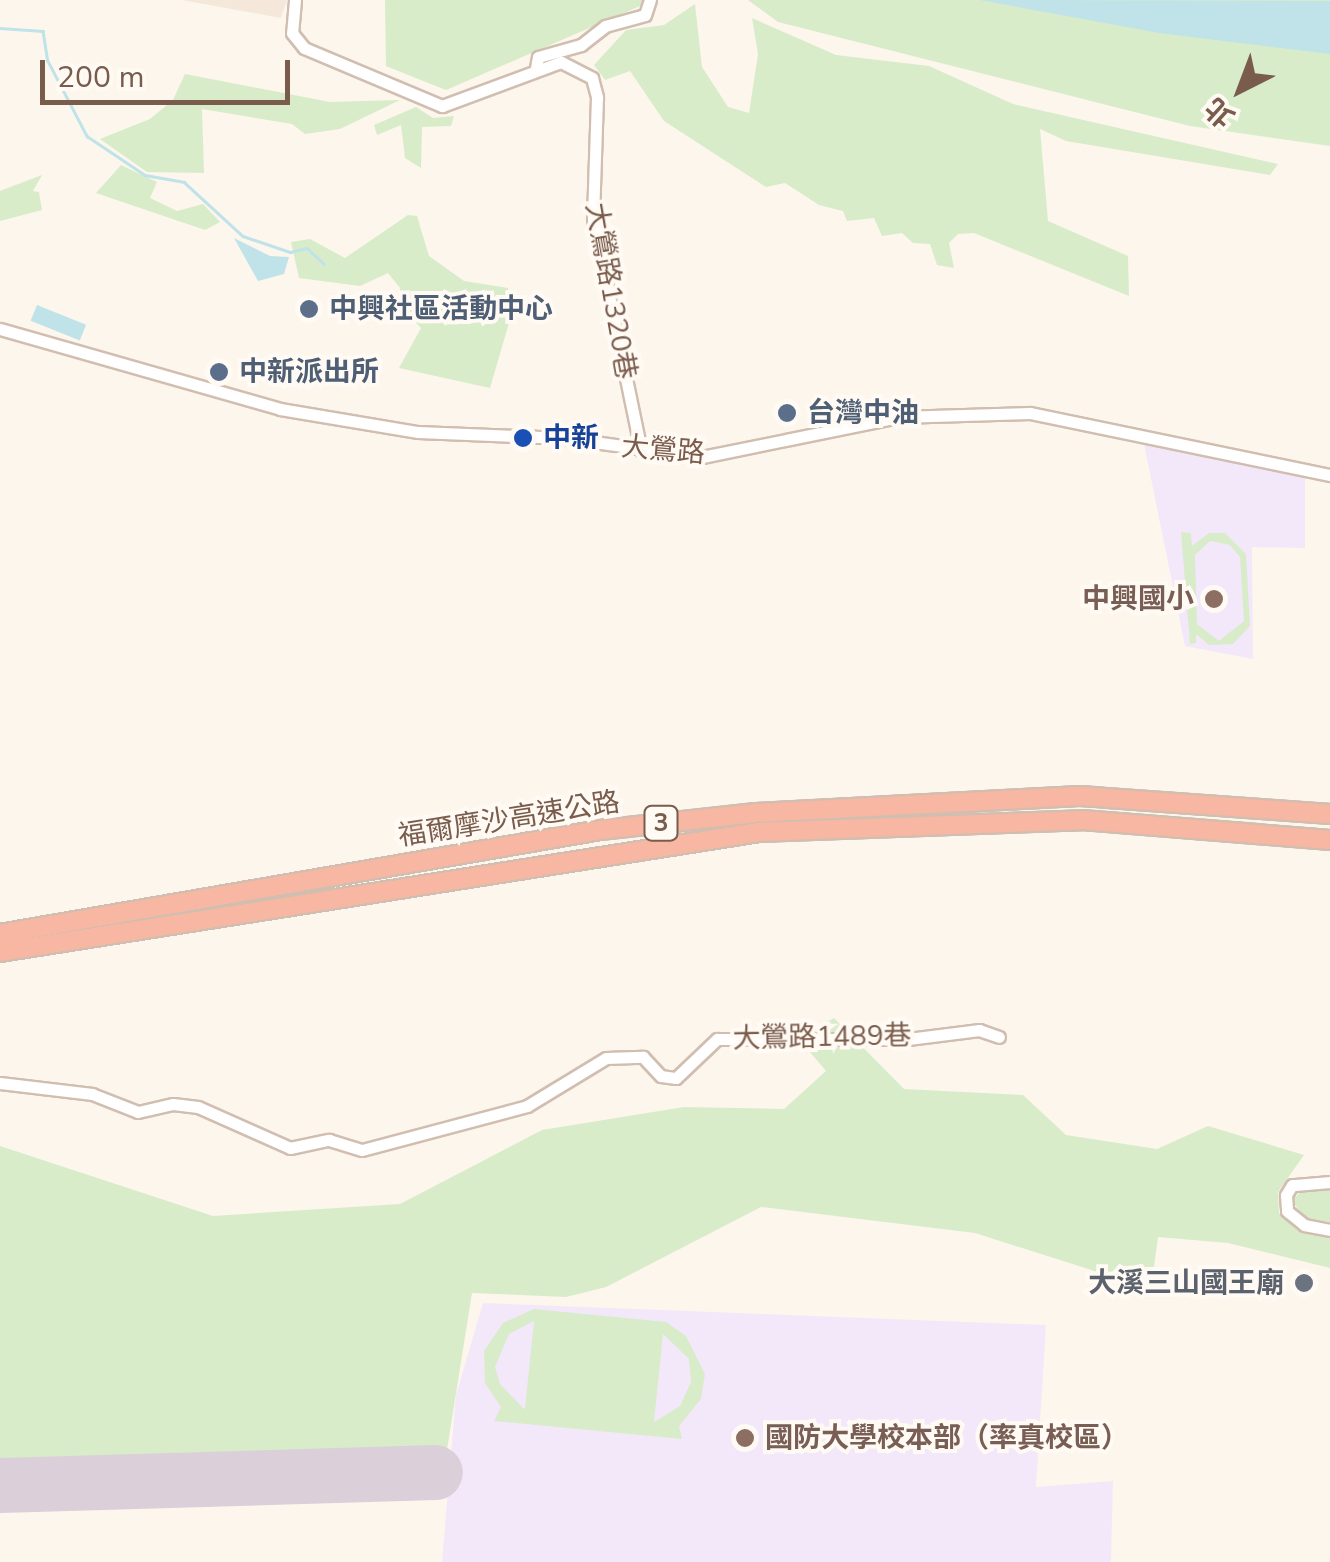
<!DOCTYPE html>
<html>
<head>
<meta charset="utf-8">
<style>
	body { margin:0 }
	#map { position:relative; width:1330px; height:1562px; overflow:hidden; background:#fdf6ec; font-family:"Nunito Sans","Noto Sans TC",sans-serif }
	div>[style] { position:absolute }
	.residential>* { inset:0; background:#f5e8da }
	.education>* { inset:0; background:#f3e8fa }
	.green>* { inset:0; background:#d8ecc9 }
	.water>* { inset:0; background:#bfe3e8; transform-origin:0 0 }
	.stream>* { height:2.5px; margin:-1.25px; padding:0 1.25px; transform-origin:1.25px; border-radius:1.25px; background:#bfe3e8 }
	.runway>* { height:55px; margin:-27.5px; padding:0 27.5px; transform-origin:27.5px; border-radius:27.5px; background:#dbcfda }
	.roads { filter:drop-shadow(2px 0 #d1beb0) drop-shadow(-2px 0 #d1beb0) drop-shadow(0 2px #d1beb0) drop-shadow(0 -2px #d1beb0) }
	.minor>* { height:11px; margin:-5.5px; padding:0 5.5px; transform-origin:5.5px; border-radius:5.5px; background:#fff }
	.highway>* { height:18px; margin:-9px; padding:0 9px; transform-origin:9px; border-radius:9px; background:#f7b7a3 }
	.dots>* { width:28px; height:28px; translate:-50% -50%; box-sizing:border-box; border:5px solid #fffaf3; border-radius:50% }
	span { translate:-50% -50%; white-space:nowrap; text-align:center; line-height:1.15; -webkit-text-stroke:8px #fffaf3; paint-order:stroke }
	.shield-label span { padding:2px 8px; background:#fffaf3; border:2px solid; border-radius:8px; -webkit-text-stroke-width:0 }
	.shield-label { font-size:25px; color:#7a5c4d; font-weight:700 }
	.street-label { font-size:28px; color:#7a5c4d }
	.service-label { font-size:28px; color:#4e5e75; font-weight:700 }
	.left { translate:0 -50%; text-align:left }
	.transit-label { font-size:28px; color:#164399; font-weight:700 }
	.education-label { font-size:28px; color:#785e54; font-weight:700 }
	.right { translate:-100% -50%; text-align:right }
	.worship-label { font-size:28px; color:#5b616d; font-weight:700 }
	.north { position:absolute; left:1190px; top:40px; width:100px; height:100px; -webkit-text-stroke:8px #fffaf3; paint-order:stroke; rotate:222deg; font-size:28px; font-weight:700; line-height:40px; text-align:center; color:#7a5c4d }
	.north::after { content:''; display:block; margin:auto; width:35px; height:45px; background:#7a5c4d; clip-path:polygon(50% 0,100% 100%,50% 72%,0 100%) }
	.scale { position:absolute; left:40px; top:60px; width:250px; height:45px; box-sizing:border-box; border:5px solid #7a5c4d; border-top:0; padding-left:12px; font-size:30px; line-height:35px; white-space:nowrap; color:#7a5c4d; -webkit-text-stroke:8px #fffaf3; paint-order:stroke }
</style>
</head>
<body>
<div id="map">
	<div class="residential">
		<i style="clip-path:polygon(182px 0,287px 0,281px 18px)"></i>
	</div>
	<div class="education">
		<i style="clip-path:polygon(1144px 444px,1243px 459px,1305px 477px,1305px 548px,1252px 547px,1253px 659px,1185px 646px)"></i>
		<i style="clip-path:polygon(483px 1303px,1046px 1325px,1036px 1487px,1113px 1481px,1111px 1562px,442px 1562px,456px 1395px)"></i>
	</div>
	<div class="green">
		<i style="clip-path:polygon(385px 0,654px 0,446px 90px,386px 66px)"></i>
		<i style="clip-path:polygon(748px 0,1330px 0,1330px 146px,1190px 126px,778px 22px)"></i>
		<i style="clip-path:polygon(695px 4px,702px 67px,728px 107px,749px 113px,758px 54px,752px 18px,836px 55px,929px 66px,1013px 104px,1278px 164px,1270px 175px,1066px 141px,1040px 129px,1048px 221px,1128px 256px,1129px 296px,974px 233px,958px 234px,949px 243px,954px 268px,937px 265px,930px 244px,913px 243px,902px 233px,882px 236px,874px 218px,847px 221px,843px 211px,819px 205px,785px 183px,766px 187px,664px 121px,630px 71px,605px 80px,594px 65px,626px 30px,664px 25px)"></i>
		<i style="clip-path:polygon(185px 74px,330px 102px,400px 100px,340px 129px,305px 134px,292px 124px,202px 109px,204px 173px,147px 172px,100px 139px,150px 119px,173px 100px)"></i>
		<i style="clip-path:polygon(416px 107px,433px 118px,454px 116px,451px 126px,422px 127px,421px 168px,405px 158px,401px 125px,377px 135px,374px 125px)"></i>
		<i style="clip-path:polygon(121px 165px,157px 182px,150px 198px,177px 211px,203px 204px,220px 222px,205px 230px,96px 193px)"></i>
		<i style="clip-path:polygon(42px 175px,33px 191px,39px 192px,42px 210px,0 221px,0 191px)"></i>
		<i style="clip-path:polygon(408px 215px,417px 216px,429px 256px,464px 281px,508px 288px,511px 316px,490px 388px,399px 368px,421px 328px,398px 303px,400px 288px,388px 273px,360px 286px,299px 278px,291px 242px,310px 239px,345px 258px)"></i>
		<i style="clip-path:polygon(evenodd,1181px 532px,1191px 533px,1192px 546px,1209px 533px,1225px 533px,1246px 554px,1250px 626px,1233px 644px,1209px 645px,1196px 634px,1196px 643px,1190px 644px,1181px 532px,1210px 541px,1230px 545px,1240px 557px,1244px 621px,1219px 641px,1197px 624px,1195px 555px,1210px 541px)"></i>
		<i style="clip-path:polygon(834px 1018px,904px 1089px,1023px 1095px,1066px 1135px,1157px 1149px,1208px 1126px,1304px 1155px,1278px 1192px,1279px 1213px,1301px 1230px,1330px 1236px,1330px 1268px,1228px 1243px,1158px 1237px,1151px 1289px,975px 1233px,761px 1207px,606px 1287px,566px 1297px,472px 1293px,446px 1456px,0 1462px,0 1146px,213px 1216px,400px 1204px,542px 1130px,684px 1107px,784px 1109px,826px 1071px,799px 1039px)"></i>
		<i style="clip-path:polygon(1330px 1190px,1330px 1222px,1305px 1219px,1292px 1201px,1301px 1191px)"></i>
		<i style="clip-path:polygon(evenodd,534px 1309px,666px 1322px,686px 1336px,705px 1374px,701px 1399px,679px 1426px,682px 1439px,494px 1421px,501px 1407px,485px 1383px,484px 1351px,503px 1323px,534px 1309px,534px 1321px,525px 1408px,524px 1409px,500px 1384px,495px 1367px,509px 1334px,534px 1321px,534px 1309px,663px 1334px,689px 1359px,691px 1382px,680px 1406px,654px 1422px,663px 1334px)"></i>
	</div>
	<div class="water">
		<i style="clip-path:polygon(980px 0,1330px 1px,1330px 54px,1159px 33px)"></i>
		<i style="clip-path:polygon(234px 238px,270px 256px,289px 257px,284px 274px,258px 281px)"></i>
		<i style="left:37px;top:305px;width:53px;height:17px;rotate:22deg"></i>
	</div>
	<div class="stream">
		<i style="left:0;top:28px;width:43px;rotate:4deg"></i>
		<i style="left:43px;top:31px;width:30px;rotate:81deg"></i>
		<i style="left:48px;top:61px;width:85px;rotate:62.5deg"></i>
		<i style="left:87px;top:136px;width:70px;rotate:33.9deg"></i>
		<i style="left:145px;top:175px;width:40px;rotate:10deg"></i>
		<i style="left:184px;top:182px;width:80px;rotate:42.5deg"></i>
		<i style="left:243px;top:236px;width:50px;rotate:18.8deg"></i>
		<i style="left:290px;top:252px;width:17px;rotate:-13deg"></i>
		<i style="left:307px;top:248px;width:23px;rotate:43deg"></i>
	</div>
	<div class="runway">
		<i style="left:0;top:1485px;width:435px;rotate:-1.7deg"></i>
	</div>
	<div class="roads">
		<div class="minor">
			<i style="left:295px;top:0;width:33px;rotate:95deg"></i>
			<i style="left:292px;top:33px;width:19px;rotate:51deg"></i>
			<i style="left:304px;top:48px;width:150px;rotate:22.8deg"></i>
			<i style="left:442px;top:106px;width:127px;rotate:-20.3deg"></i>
			<i style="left:561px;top:62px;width:35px;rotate:27deg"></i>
			<i style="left:592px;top:78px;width:20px;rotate:75deg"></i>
			<i style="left:597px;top:97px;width:122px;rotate:91.9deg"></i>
			<i style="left:593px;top:219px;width:236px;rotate:78.3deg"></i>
			<i style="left:536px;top:68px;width:11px;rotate:-80deg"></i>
			<i style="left:538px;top:57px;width:45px;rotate:-15.6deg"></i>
			<i style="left:581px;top:45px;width:31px;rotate:-38deg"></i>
			<i style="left:605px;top:26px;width:41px;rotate:-15.4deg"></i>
			<i style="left:645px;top:15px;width:16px;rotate:-72deg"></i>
			<i style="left:0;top:329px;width:291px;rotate:15.9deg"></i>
			<i style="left:280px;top:409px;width:140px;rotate:9.5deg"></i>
			<i style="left:418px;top:432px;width:147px;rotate:2.3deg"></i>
			<i style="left:565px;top:438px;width:138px;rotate:7.9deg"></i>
			<i style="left:702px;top:457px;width:200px;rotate:-11.5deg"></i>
			<i style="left:898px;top:417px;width:132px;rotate:-1.7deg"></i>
			<i style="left:1030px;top:413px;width:306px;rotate:11.7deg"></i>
			<i style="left:0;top:1083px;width:93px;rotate:6.8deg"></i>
			<i style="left:92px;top:1094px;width:49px;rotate:21.4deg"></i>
			<i style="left:138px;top:1112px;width:36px;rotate:-13deg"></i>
			<i style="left:173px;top:1104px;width:25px;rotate:7deg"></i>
			<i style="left:198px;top:1107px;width:101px;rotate:24deg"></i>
			<i style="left:290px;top:1148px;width:40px;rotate:-12deg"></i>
			<i style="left:329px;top:1140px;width:34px;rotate:17deg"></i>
			<i style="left:362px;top:1150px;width:171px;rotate:-14.9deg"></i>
			<i style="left:527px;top:1106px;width:92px;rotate:-31.3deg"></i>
			<i style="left:606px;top:1058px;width:37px;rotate:-2deg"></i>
			<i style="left:643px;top:1057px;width:26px;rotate:47deg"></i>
			<i style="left:661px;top:1076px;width:15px;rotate:8deg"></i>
			<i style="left:676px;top:1078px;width:57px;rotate:-43.6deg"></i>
			<i style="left:717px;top:1039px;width:191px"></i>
			<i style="left:908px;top:1039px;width:72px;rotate:-7.2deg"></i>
			<i style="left:979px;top:1030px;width:21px;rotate:19deg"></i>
			<i style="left:1330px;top:1182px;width:38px;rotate:175deg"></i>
			<i style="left:1292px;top:1185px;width:12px;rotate:121deg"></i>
			<i style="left:1286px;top:1195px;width:16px;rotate:86deg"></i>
			<i style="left:1287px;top:1211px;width:22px;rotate:39deg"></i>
			<i style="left:1304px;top:1225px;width:26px;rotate:11deg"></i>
		</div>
		<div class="highway">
			<i style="left:0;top:934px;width:609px;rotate:-9.83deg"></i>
			<i style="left:600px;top:830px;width:157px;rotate:-6.2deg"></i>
			<i style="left:756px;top:813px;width:324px;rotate:-3deg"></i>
			<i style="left:1080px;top:796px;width:251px;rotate:4.1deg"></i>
			<i style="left:0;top:952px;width:768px;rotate:-8.98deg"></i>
			<i style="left:759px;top:832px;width:323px;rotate:-2.1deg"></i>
			<i style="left:1082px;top:820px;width:249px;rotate:4.6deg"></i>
		</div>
	</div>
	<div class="dots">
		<i style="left:309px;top:309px;background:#5c6f8a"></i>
		<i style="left:219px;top:372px;background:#5c6f8a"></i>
		<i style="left:787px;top:413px;background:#5c6f8a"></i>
		<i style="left:523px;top:438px;background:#1a4fb4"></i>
		<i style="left:1214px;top:599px;background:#8d6e63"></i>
		<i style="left:1304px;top:1283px;background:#6b7280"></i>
		<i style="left:745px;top:1438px;background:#8d6e63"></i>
	</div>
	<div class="shield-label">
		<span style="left:661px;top:823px">3</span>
	</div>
	<div class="street-label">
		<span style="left:611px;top:291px;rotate:80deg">大鶯路1320巷</span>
		<span style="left:663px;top:450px;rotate:5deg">大鶯路</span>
		<span style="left:509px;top:819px;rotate:-9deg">福爾摩沙高速公路</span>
		<span style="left:822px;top:1037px;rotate:-1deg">大鶯路1489巷</span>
	</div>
	<div class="service-label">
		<span class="left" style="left:329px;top:309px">中興社區活動中心</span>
		<span class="left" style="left:239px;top:372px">中新派出所</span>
		<span class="left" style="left:807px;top:413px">台灣中油</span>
	</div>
	<div class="transit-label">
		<span class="left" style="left:543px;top:438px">中新</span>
	</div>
	<div class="education-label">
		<span class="right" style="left:1194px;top:599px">中興國小</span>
		<span class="left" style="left:765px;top:1438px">國防大學校本部（率真校區）</span>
	</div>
	<div class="worship-label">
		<span class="right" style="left:1284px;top:1283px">大溪三山國王廟</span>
	</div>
	<div class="north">北</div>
	<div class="scale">200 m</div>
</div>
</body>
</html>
